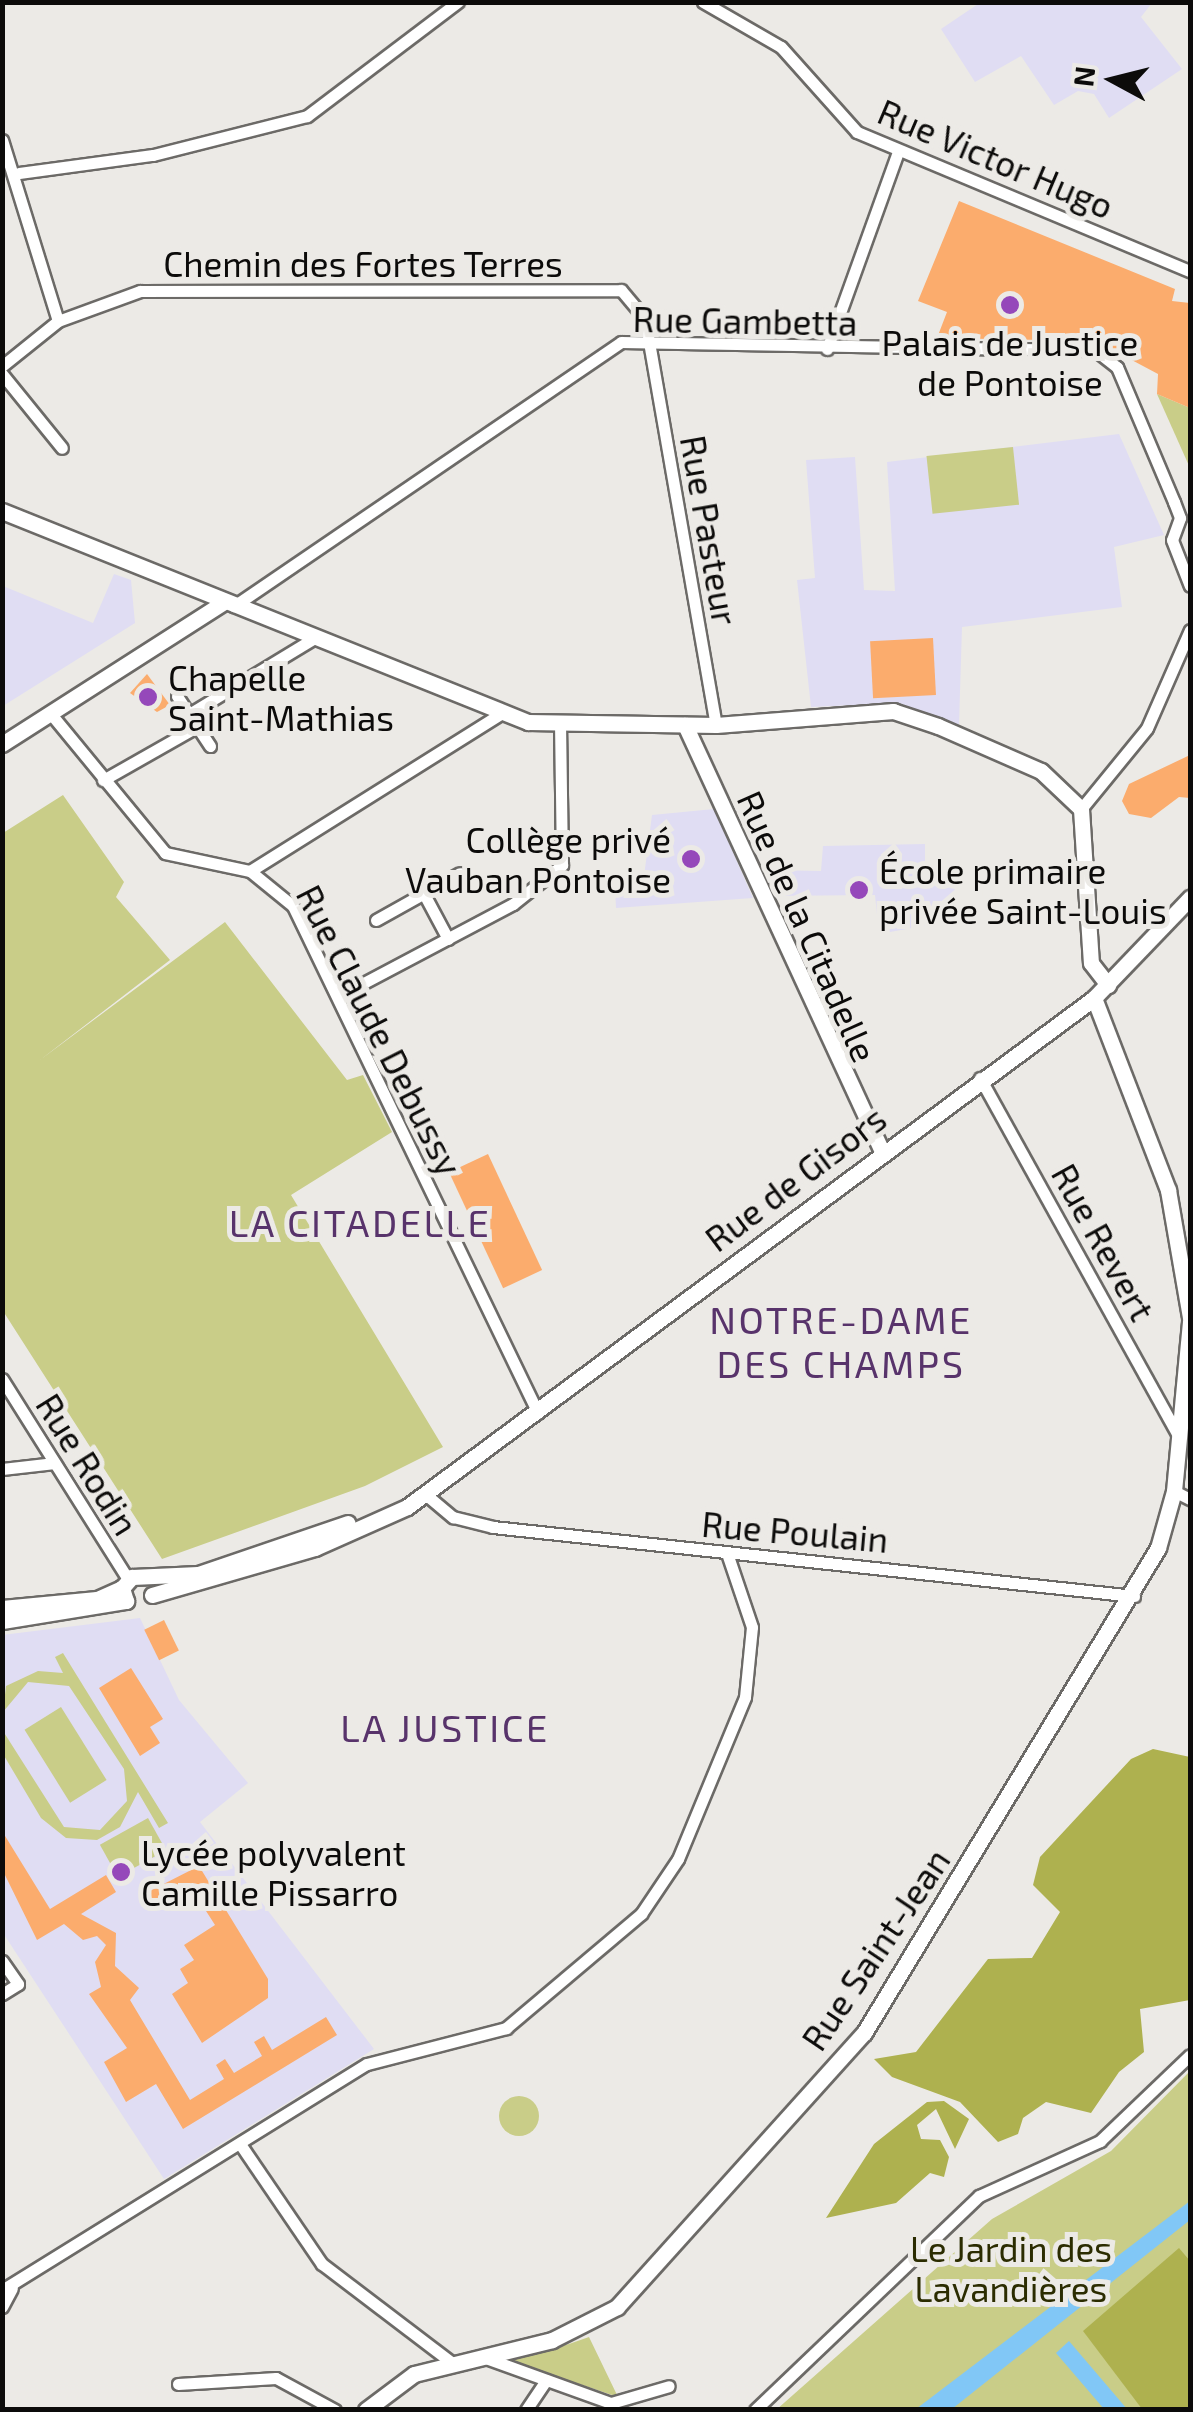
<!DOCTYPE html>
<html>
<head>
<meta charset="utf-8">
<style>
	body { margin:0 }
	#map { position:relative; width:1193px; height:2412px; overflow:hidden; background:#eceae6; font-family:"Exo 2",sans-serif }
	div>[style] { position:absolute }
	.education>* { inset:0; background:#e0ddf3 }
	.green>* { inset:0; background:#c9cd88; transform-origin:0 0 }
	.round { border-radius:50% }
	.forest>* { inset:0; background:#aeb14f }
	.water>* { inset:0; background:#81c7f6 }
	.building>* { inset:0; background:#fbac6d; transform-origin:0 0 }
	.roads { filter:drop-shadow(2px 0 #6c6a67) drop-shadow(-2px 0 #6c6a67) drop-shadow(0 2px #6c6a67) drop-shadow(0 -2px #6c6a67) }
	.street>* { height:11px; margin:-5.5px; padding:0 5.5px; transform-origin:5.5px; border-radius:5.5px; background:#fff }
	.secondary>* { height:15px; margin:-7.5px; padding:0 7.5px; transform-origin:7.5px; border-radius:7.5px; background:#fff }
	.dots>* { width:28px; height:28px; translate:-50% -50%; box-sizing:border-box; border:5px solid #eceae6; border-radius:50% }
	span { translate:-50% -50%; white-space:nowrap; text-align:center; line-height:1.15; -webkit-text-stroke:10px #eceae6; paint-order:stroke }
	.street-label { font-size:35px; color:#0c0b0a }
	.poi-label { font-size:35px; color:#0c0b0a }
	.left { translate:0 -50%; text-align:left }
	.right { translate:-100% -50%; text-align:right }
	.park-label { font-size:35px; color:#2b2c01 }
	.neighbourhood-label { font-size:38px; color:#58336b; letter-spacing:2.5px }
	.frame { position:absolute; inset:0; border:5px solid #0c0b0a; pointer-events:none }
	.north { position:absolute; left:1063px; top:30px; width:100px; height:100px; -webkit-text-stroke:8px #eceae6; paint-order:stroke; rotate:277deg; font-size:28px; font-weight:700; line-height:40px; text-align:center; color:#0c0b0a }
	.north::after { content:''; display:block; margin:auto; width:35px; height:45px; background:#0c0b0a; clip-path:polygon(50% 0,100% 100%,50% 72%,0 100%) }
</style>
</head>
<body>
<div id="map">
	<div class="education">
		<i style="clip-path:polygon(981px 2px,1152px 3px,1141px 17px,1182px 69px,1109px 118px,1094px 94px,1078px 91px,1054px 105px,1021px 56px,975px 82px,941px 29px)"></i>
		<i style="clip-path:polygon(1119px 434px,1164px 535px,1114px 547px,1122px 607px,962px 627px,959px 725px,899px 703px,811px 707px,797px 580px,815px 578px,806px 460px,855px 457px,864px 590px,895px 591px,887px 462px)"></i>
		<i style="clip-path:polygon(114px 574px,131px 580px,135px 623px,3px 706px,3px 586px,93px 623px)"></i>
		<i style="clip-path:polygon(714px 809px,753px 898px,616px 908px,615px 887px,643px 884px,652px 815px)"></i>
		<i style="clip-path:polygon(925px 844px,925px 870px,950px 868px,961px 919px,879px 934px,875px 895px,767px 896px,755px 870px,821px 871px,823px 846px)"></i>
		<i style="clip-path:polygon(140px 1618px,179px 1700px,248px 1783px,200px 1822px,374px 2049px,164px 2179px,3px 1933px,2px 1635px)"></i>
	</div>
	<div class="green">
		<i style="clip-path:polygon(1157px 394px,1190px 408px,1190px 468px)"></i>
		<i style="left:1013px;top:447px;width:58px;height:87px;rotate:84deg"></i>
		<i style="clip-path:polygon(63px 795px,124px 882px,116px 897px,170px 960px,40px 1060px,225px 922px,347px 1080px,363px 1075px,392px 1132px,291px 1195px,443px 1447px,365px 1486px,162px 1559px,3px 1311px,3px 833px)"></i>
		<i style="clip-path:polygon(63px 1653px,71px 1666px,168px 1823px,159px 1828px,138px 1792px,120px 1827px,97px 1840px,66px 1838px,41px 1818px,3px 1754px,3px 1731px,64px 1827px,100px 1830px,127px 1801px,124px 1769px,69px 1686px,28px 1682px,3px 1712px,6px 1686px,38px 1671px,63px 1673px,55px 1657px)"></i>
		<i style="left:61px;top:1707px;width:86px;height:43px;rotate:58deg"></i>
		<i style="left:148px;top:1818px;width:37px;height:55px;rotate:61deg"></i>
		<i style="clip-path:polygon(1190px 2071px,1190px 2409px,776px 2410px,992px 2219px,1111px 2151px)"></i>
		<i class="round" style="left:499px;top:2096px;width:40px;height:40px"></i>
		<i style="clip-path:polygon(589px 2337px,618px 2397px,508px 2360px,569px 2344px)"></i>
	</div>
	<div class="forest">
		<i style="clip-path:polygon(1153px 1749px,1190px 1757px,1190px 2000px,1140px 2009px,1144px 2052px,1119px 2072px,1091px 2113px,1046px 2102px,1023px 2118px,1018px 2134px,998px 2142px,960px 2102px,892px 2077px,874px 2059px,916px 2052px,988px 1959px,1032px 1958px,1060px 1912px,1033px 1885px,1040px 1857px,1131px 1759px)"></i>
		<i style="clip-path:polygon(944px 2101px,969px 2119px,955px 2149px,936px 2109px,917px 2125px,921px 2139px,940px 2140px,949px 2157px,944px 2177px,930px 2173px,896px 2203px,826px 2218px,874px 2144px,927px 2102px)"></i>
		<i style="clip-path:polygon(1179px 2248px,1190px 2261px,1190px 2409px,1142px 2409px,1083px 2331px)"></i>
	</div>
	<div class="water">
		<i style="clip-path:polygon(1190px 2201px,1190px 2220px,952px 2409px,916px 2409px)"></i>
		<i style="clip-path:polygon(1069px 2341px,1127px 2409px,1104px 2409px,1056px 2353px)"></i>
	</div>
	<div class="building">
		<i style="clip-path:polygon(959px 201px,1175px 289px,1172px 301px,1190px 303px,1190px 408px,1157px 394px,1158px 374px,1096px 341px,937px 338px,947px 312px,918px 301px)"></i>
		<i style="left:933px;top:638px;width:57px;height:63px;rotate:87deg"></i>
		<i style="clip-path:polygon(147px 674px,170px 705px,157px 712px,130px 693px)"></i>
		<i style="clip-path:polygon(1190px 755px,1190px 798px,1179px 797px,1151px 818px,1129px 814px,1122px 801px,1129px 784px)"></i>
		<i style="left:488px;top:1154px;width:128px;height:43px;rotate:65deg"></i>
		<i style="left:164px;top:1620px;width:34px;height:22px;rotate:64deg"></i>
		<i style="clip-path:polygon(131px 1668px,163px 1719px,150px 1727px,160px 1743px,140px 1756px,99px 1688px)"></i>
		<i style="clip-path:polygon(2px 1831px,50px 1909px,106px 1875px,116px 1892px,81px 1914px,116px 1933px,115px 1966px,139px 1988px,130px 2000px,190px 2100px,224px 2079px,216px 2065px,225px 2059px,234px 2073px,262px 2056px,254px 2042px,264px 2036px,272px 2050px,326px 2017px,337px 2035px,183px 2129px,156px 2084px,126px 2102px,104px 2062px,127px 2048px,89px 1994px,101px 1987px,95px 1962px,106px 1945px,97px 1936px,83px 1940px,64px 1924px,37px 1940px,2px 1869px)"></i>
		<i style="clip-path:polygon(199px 1866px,268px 1979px,268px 1998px,202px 2043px,172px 1994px,188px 1983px,180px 1969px,194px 1960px,184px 1945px,215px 1925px,190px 1886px,151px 1910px,142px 1895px)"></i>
	</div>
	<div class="roads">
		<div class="street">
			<i style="left:703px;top:2px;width:90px;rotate:30deg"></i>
			<i style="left:781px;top:47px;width:114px;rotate:48.2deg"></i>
			<i style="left:857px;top:132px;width:361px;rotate:22.7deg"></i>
			<i style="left:2px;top:140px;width:189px;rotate:72.8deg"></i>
			<i style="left:19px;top:173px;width:135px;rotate:-7.7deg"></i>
			<i style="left:153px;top:155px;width:159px;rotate:-14.2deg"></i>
			<i style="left:307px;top:116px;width:189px;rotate:-37.1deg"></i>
			<i style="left:827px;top:349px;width:209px;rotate:-70.2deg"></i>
			<i style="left:2px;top:366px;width:72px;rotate:-38.8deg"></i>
			<i style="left:58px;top:321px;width:87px;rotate:-20.1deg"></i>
			<i style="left:140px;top:291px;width:481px;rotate:-0.1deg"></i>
			<i style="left:621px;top:290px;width:38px;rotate:50deg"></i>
			<i style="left:645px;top:319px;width:412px;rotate:80.1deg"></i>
			<i style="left:2px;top:374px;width:95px;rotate:51deg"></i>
			<i style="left:234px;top:606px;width:468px;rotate:-34.3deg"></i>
			<i style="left:621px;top:342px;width:474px;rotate:1deg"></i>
			<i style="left:1095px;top:350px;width:28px;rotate:38deg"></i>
			<i style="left:1117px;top:367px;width:147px;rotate:67.1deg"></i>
			<i style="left:1174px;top:502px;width:17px;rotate:69deg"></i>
			<i style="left:1180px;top:518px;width:23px;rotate:110deg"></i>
			<i style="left:1172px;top:540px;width:49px;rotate:68.6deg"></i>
			<i style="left:177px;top:696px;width:60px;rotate:56.6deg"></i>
			<i style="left:51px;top:714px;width:180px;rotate:50.6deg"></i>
			<i style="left:165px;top:853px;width:87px;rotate:12deg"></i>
			<i style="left:250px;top:871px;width:55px;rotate:39.1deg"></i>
			<i style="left:293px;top:906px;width:563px;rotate:64.21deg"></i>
			<i style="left:189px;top:714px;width:145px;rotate:-31.2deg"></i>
			<i style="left:103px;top:780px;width:109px;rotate:-29.6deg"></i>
			<i style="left:1081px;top:809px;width:104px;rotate:-50.8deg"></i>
			<i style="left:1147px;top:728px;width:107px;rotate:-66.3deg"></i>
			<i style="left:250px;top:871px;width:295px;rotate:-32.1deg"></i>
			<i style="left:424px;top:894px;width:51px;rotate:61.9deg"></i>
			<i style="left:376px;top:920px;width:96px;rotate:-29.2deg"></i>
			<i style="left:339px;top:996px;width:197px;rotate:-27.9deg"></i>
			<i style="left:513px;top:904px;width:63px;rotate:-38.5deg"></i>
			<i style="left:562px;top:865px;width:141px;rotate:-90.8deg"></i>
			<i style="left:980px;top:1078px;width:407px;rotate:61deg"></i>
			<i style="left:2px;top:1379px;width:236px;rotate:57.8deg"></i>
			<i style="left:2px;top:1469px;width:53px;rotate:-6.5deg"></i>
			<i style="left:1174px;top:1491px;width:18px;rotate:27deg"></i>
			<i style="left:424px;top:1493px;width:38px;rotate:40deg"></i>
			<i style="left:453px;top:1517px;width:41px;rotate:14deg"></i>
			<i style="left:493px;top:1527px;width:645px;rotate:6.14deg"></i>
			<i style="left:2px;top:1961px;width:28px;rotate:55deg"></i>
			<i style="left:18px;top:1984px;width:19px;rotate:148deg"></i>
			<i style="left:240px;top:2144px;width:145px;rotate:55.7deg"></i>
			<i style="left:322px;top:2264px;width:162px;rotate:37.2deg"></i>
			<i style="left:2px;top:2290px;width:429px;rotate:-31.8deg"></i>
			<i style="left:367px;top:2064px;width:144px;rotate:-14.5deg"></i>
			<i style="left:506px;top:2028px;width:177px;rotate:-40.2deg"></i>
			<i style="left:641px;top:1914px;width:66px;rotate:-56.1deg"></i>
			<i style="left:678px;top:1859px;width:175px;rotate:-67.5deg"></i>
			<i style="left:745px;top:1697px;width:70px;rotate:-84.3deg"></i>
			<i style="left:752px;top:1627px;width:78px;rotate:-108.7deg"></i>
			<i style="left:2px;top:2307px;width:21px;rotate:-62deg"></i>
			<i style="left:483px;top:2357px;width:136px;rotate:19.8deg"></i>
			<i style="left:611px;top:2403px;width:60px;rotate:-16.3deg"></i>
			<i style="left:178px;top:2384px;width:98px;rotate:-3.5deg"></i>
			<i style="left:276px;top:2378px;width:67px;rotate:28.5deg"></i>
			<i style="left:526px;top:2410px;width:36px;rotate:-56deg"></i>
			<i style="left:755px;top:2410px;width:310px;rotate:-43.7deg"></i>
			<i style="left:979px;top:2196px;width:133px;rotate:-24.4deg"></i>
			<i style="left:1100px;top:2141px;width:124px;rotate:-43.7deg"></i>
		</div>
		<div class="secondary">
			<i style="left:2px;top:511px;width:567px;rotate:21.86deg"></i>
			<i style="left:528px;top:722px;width:188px;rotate:0.9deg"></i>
			<i style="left:716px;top:725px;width:178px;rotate:-4.5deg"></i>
			<i style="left:893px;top:711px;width:47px;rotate:18.4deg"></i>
			<i style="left:938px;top:726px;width:112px;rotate:23.6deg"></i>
			<i style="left:1041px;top:771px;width:55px;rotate:43.5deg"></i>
			<i style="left:1081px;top:809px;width:154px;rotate:86.3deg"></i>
			<i style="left:1091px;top:963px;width:28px;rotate:52deg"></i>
			<i style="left:685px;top:725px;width:468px;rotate:65.2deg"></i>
			<i style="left:2px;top:744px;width:264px;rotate:-32.6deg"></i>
			<i style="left:1094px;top:998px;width:206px;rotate:68.9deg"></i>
			<i style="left:1168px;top:1190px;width:130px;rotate:80.2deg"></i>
			<i style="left:152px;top:1595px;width:170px;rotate:-16.1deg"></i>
			<i style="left:315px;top:1548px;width:101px;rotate:-24deg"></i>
			<i style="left:407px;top:1507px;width:855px;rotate:-36.53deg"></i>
			<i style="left:1094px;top:998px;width:139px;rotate:-46.2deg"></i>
			<i style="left:126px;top:1601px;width:14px;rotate:-107deg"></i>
			<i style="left:122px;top:1588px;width:15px;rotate:-48deg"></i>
			<i style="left:132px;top:1577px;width:66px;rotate:-2.6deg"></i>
			<i style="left:198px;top:1574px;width:158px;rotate:-18.8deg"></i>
			<i style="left:2px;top:1608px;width:95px;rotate:-5.4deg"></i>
			<i style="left:97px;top:1599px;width:27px;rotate:-24deg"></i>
			<i style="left:2px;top:1621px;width:126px;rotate:-9.2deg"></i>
			<i style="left:366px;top:2410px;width:60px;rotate:-36.9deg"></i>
			<i style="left:414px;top:2374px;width:142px;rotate:-13.8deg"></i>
			<i style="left:552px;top:2340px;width:73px;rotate:-26.9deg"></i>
			<i style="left:617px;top:2307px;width:369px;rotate:-48deg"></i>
			<i style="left:864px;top:2033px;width:567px;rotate:-58.78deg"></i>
			<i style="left:1158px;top:1548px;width:59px;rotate:-74.3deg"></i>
			<i style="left:1174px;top:1491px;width:170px;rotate:-84.6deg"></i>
		</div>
	</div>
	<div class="dots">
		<i style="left:1010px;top:305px;background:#9548ba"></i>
		<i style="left:148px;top:697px;background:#9548ba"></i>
		<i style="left:691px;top:859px;background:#9548ba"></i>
		<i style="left:859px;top:890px;background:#9548ba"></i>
		<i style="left:121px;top:1872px;background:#9548ba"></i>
	</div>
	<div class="street-label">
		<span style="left:996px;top:158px;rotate:23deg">Rue Victor Hugo</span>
		<span style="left:363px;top:263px">Chemin des Fortes Terres</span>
		<span style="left:745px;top:320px;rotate:1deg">Rue Gambetta</span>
		<span style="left:710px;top:530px;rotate:80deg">Rue Pasteur</span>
		<span style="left:808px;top:926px;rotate:66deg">Rue de la Citadelle</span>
		<span style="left:380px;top:1030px;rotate:63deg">Rue Claude Debussy</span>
		<span style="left:795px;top:1178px;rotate:-37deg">Rue de Gisors</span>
		<span style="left:1104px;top:1242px;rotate:61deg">Rue Revert</span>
		<span style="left:88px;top:1464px;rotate:58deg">Rue Rodin</span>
		<span style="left:795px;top:1531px;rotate:5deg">Rue Poulain</span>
		<span style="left:875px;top:1949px;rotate:-56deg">Rue Saint-Jean</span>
	</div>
	<div class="poi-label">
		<span style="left:1010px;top:362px">Palais de Justice<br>de Pontoise</span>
		<span class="left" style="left:168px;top:697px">Chapelle<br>Saint-Mathias</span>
		<span class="right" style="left:671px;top:859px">Collège privé<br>Vauban Pontoise</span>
		<span class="left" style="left:879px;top:890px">École primaire<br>privée Saint-Louis</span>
		<span class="left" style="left:141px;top:1872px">Lycée polyvalent<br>Camille Pissarro</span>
	</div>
	<div class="park-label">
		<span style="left:1011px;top:2268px">Le Jardin des<br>Lavandières</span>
	</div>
	<div class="neighbourhood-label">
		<span style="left:360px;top:1223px">LA CITADELLE</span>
		<span style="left:841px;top:1342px">NOTRE-DAME<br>DES CHAMPS</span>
		<span style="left:445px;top:1728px">LA JUSTICE</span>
	</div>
	<div class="frame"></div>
	<div class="north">N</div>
</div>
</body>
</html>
